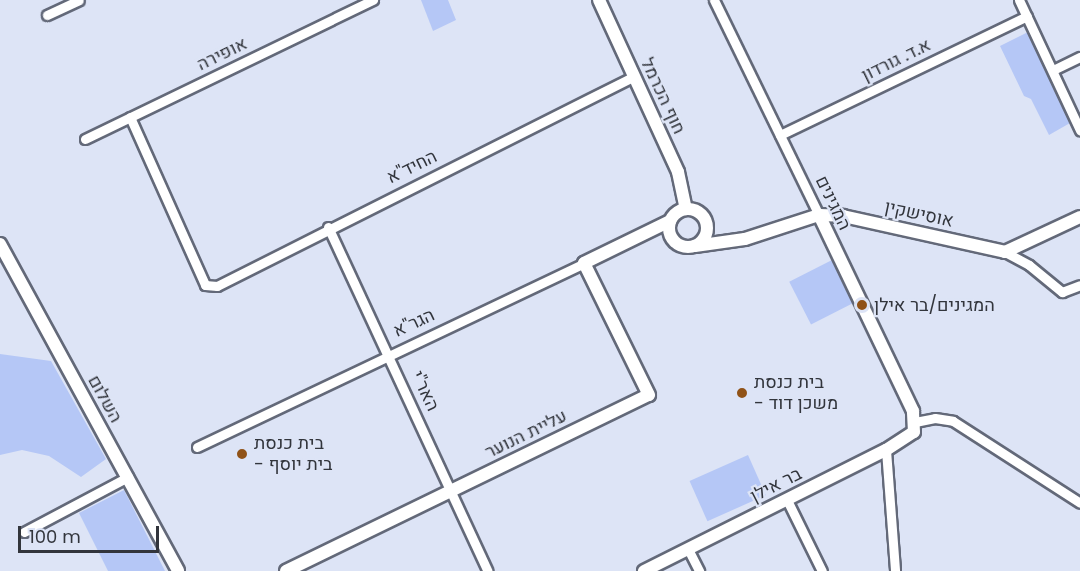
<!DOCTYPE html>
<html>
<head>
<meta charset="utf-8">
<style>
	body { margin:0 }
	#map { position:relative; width:1080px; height:571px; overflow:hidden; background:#dde4f6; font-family:Poppins,Heebo,sans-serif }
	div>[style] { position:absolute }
	.green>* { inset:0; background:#b5c7f6; transform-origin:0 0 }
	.roads { filter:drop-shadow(2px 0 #636979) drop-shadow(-2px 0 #636979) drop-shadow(0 2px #636979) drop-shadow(0 -2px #636979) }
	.minor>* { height:9px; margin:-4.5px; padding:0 4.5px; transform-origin:4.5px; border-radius:4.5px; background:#fff }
	.tertiary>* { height:12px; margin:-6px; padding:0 6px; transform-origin:6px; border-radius:6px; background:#fff }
	.tertiary>.ring { margin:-6px; padding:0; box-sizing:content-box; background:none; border:12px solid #fff; border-radius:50% }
	.dots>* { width:16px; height:16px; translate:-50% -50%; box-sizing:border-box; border:3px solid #dde4f6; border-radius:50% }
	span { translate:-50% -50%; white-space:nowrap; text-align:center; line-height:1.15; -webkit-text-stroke:4.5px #dde4f6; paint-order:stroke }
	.street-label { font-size:18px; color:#32353c }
	.poi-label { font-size:18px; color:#32353c }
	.left { translate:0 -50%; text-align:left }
	.scale { position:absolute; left:18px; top:526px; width:141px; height:27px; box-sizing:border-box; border:3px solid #32353c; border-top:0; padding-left:8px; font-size:18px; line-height:21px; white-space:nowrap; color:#32353c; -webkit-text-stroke:4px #dde4f6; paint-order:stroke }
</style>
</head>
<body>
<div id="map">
	<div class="green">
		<i style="clip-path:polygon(421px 0,448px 0,456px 20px,433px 31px)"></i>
		<i style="clip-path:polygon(1028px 32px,1070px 123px,1049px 135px,1031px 99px,1024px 96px,1000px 46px)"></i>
		<i style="left:832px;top:260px;width:48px;height:48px;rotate:63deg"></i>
		<i style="clip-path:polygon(0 354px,51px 361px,106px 459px,81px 477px,49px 456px,22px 450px,0 455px)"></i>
		<i style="left:748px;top:455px;width:44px;height:64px;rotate:66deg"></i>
		<i style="clip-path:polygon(124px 490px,165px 571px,108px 571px,79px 513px)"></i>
	</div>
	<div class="roads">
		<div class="minor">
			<i style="left:714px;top:0;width:239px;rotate:64deg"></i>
			<i style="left:1019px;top:0;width:144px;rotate:64.9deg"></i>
			<i style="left:47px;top:15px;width:35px;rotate:-25deg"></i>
			<i style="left:1053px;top:70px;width:30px;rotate:-26deg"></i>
			<i style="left:130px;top:117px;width:184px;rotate:65.9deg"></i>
			<i style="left:205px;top:285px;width:12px;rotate:5deg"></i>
			<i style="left:217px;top:286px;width:467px;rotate:-26.7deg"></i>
			<i style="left:780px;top:135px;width:274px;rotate:-25.7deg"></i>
			<i style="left:85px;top:139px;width:320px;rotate:-25.8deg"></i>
			<i style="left:328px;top:227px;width:379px;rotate:65.1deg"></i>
			<i style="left:1005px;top:252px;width:27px;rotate:28deg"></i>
			<i style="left:1029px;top:265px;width:43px;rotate:39.3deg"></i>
			<i style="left:1062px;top:292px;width:19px;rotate:-21deg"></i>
			<i style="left:915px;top:422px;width:20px;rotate:-11deg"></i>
			<i style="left:935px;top:418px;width:18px;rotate:9deg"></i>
			<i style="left:953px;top:421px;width:151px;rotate:32.8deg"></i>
			<i style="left:197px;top:447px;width:429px;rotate:-25.4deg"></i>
			<i style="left:886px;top:450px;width:121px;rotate:85.7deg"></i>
			<i style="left:787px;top:500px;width:79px;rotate:63.8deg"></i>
			<i style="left:24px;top:532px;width:118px;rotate:-27.9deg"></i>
			<i style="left:688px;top:549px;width:25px;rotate:63deg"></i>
		</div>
		<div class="tertiary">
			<i style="left:599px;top:0;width:189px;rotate:65.3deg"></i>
			<i style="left:678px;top:172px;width:38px;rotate:78deg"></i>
			<i class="ring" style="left:669px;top:209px;width:26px;height:26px"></i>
			<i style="left:0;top:244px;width:372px;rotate:61.4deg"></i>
			<i style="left:695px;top:246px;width:50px;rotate:-8deg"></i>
			<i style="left:745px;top:239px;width:78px;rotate:-18deg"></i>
			<i style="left:819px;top:215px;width:24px;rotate:2deg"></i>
			<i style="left:843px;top:216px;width:166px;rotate:12.5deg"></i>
			<i style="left:1005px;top:252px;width:83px;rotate:-25deg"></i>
			<i style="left:286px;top:571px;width:403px;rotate:-25.9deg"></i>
			<i style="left:649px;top:395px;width:147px;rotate:-116.2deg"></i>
			<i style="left:584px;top:263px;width:96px;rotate:-26deg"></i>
			<i style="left:644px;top:571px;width:271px;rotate:-26.6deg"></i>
			<i style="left:886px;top:450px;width:33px;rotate:-33deg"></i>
			<i style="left:914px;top:432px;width:21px;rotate:-93deg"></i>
			<i style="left:913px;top:411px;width:217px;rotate:-115.6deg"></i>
		</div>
	</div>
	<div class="dots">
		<i style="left:862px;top:305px;background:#905217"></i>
		<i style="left:742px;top:393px;background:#905217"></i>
		<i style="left:242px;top:454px;background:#905217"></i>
	</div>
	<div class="street-label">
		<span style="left:222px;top:54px;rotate:-26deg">אופירה</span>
		<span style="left:896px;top:60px;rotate:-26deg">א.ד. גורדון</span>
		<span style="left:663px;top:96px;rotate:65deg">חוף הכרמל</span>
		<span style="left:412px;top:167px;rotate:-26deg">החיד"א</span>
		<span style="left:833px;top:203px;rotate:64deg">המגינים</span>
		<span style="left:919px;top:214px;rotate:12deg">אוסישקין</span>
		<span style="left:414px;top:323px;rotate:-25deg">הגר"א</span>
		<span style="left:425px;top:391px;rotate:65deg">האר"י</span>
		<span style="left:105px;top:399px;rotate:61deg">השלום</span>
		<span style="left:526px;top:434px;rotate:-26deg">עליית הנוער</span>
		<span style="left:776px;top:485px;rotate:-27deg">בר אילן</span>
	</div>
	<div class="poi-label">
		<span class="left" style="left:874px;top:305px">המגינים/בר אילן</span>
		<span class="left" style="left:754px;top:393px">בית כנסת<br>- משכן דוד</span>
		<span class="left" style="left:254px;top:454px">בית כנסת<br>- בית יוסף</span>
	</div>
	<div class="scale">100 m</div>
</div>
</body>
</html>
